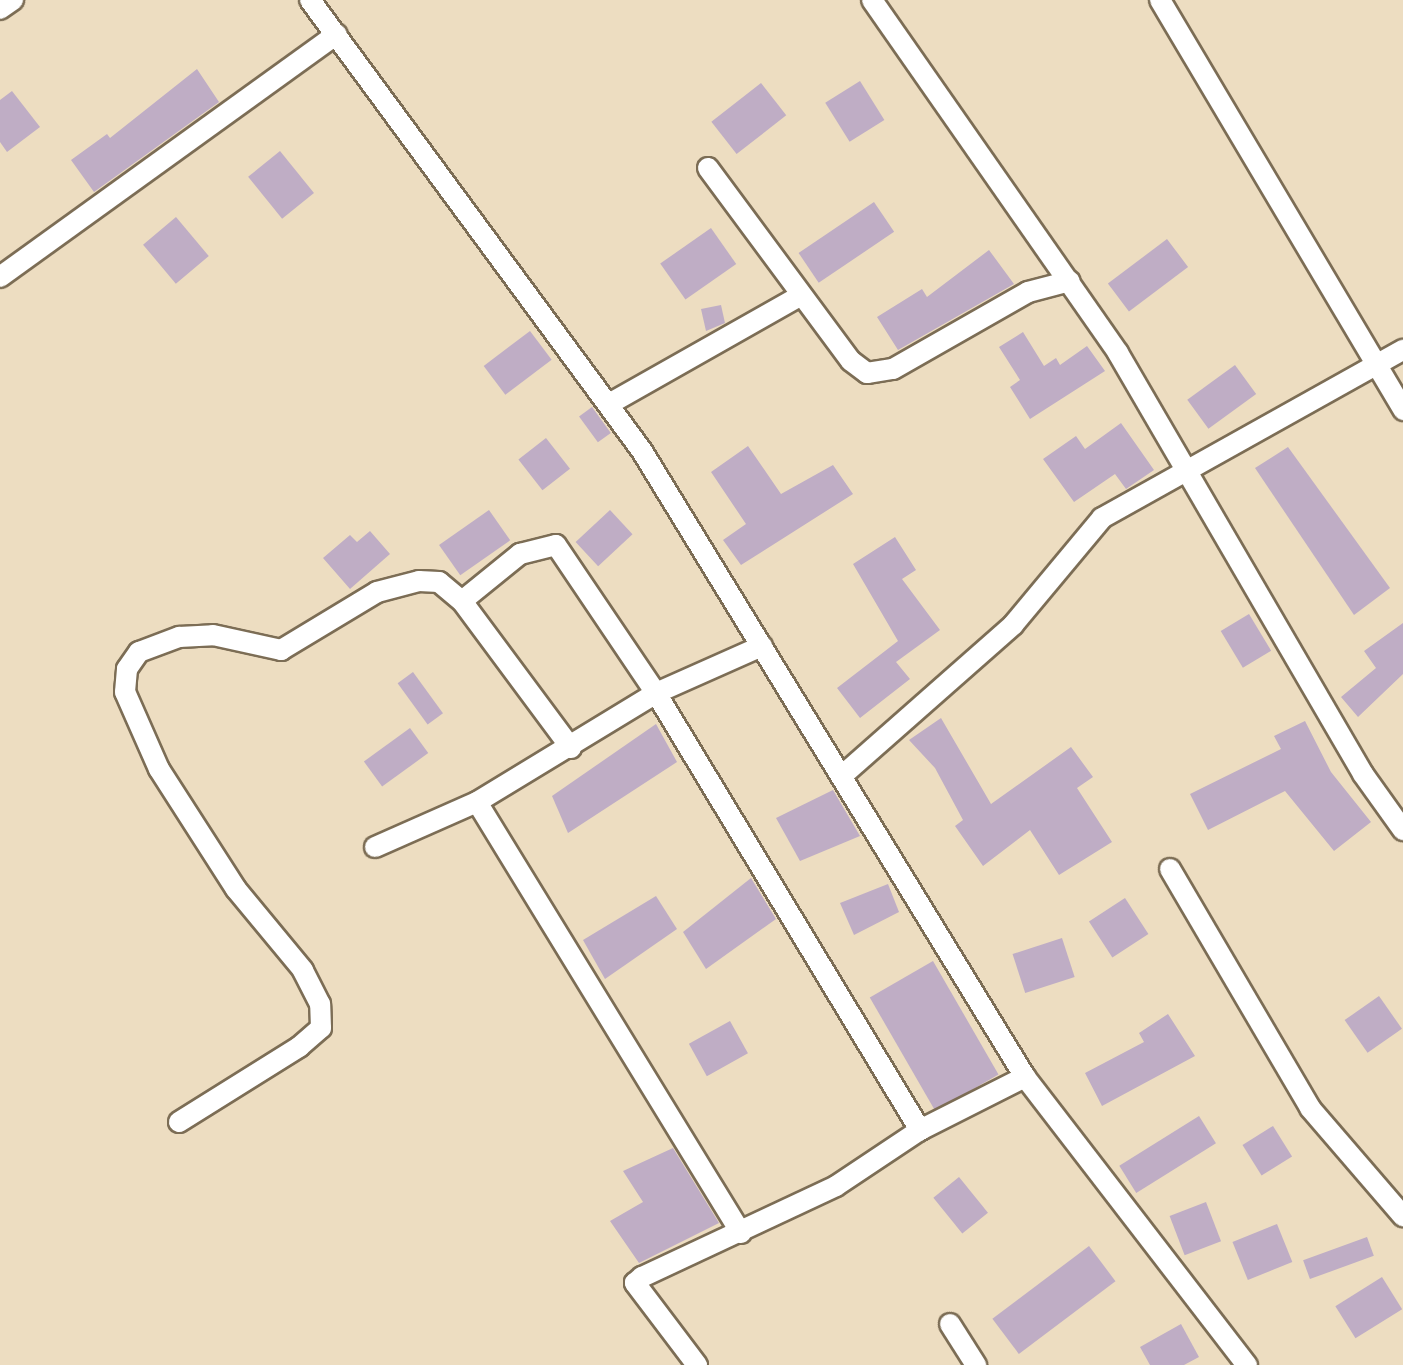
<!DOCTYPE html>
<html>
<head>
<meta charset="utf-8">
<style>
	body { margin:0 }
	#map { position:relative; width:1403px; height:1365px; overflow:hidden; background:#edddc1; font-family:"Noto Serif",serif }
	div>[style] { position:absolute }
	.building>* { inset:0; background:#bfadc5; transform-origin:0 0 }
	.roads { filter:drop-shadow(2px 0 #7c6d55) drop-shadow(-2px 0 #7c6d55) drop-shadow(0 2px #7c6d55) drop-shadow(0 -2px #7c6d55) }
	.minor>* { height:20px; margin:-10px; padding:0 10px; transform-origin:10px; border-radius:10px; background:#fff }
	span { translate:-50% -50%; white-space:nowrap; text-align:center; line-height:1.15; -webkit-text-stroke:10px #fbeace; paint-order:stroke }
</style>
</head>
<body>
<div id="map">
	<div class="building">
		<i style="clip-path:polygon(197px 69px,219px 102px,94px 192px,71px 160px,107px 134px,110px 138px)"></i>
		<i style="left:860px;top:81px;width:46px;height:41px;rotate:58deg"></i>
		<i style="left:761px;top:83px;width:41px;height:63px;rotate:52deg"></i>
		<i style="clip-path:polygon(12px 91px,40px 127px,7px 152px,0 142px,0 100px)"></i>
		<i style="left:280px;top:151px;width:54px;height:41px;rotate:51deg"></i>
		<i style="left:874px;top:202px;width:36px;height:91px;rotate:56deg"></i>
		<i style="left:176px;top:217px;width:51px;height:43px;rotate:50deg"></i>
		<i style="left:711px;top:228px;width:44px;height:62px;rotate:55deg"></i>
		<i style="left:1167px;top:239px;width:35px;height:74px;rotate:53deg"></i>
		<i style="clip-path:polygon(989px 250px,1014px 284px,898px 350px,877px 317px,922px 289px,927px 297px)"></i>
		<i style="clip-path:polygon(721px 305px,725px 323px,706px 331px,701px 309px)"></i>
		<i style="left:530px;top:331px;width:36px;height:58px;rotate:53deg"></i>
		<i style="clip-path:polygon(1023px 332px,1044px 366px,1056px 358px,1060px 365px,1087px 346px,1105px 371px,1030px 419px,1010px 387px,1020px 380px,999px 347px)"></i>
		<i style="left:1235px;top:365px;width:36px;height:59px;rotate:54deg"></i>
		<i style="left:592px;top:407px;width:32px;height:16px;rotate:54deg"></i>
		<i style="clip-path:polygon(1121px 423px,1154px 470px,1126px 489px,1115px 474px,1074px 502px,1043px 459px,1076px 436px,1085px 449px)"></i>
		<i style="left:546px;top:438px;width:39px;height:35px;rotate:52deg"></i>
		<i style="clip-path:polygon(748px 446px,781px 494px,833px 465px,853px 494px,741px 565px,723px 540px,746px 524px,711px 472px)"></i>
		<i style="clip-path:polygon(1288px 447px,1390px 588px,1354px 615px,1255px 468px)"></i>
		<i style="left:489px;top:510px;width:37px;height:61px;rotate:55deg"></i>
		<i style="left:610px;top:510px;width:33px;height:47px;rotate:47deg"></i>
		<i style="clip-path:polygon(370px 531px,390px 554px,350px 589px,323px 558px,350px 535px,357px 542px)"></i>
		<i style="clip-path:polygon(895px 537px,916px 570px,902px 579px,940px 630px,896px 662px,910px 679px,860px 718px,837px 688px,898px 641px,853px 564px)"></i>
		<i style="left:1249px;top:614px;width:43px;height:33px;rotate:59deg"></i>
		<i style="clip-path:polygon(1403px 623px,1403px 674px,1358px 717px,1341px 697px,1376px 668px,1364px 651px)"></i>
		<i style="left:413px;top:672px;width:51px;height:19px;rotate:54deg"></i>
		<i style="clip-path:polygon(941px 718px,991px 804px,1071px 747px,1093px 777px,1077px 788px,1112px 842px,1059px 875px,1030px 830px,983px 866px,955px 826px,963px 820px,935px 768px,909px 740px)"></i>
		<i style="clip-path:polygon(1305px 721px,1331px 772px,1371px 822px,1334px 851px,1285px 791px,1208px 830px,1190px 794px,1281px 749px,1274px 736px)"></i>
		<i style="clip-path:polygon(656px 724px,677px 762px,568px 833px,552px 796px)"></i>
		<i style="left:410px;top:728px;width:31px;height:57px;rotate:54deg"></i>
		<i style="clip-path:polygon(833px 790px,860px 836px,800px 861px,776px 818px)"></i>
		<i style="clip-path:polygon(751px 878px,776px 919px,706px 969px,683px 932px)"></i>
		<i style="clip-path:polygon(888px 884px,899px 912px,854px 935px,840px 903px)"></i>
		<i style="clip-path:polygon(656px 896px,677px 929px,605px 979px,583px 940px)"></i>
		<i style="left:1125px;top:898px;width:43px;height:43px;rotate:57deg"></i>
		<i style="left:1062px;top:938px;width:41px;height:52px;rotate:72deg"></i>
		<i style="left:933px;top:961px;width:131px;height:73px;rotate:60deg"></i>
		<i style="left:1379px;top:996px;width:40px;height:42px;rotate:55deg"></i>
		<i style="clip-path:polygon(1168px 1014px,1195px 1056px,1102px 1106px,1085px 1073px,1144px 1042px,1139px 1033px)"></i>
		<i style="left:730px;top:1021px;width:37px;height:47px;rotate:61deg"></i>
		<i style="left:1199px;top:1116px;width:32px;height:94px;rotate:58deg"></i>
		<i style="left:1273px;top:1126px;width:36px;height:36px;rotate:58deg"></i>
		<i style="clip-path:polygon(673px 1148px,719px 1223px,639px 1263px,610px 1221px,643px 1202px,623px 1171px)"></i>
		<i style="left:959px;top:1177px;width:46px;height:33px;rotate:51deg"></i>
		<i style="left:1206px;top:1202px;width:42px;height:39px;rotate:69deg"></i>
		<i style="left:1277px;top:1224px;width:41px;height:48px;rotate:68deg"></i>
		<i style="left:1367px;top:1237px;width:20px;height:68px;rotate:70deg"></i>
		<i style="left:1089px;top:1246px;width:44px;height:121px;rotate:53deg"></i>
		<i style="left:1382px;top:1277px;width:38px;height:55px;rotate:58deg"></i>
		<i style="clip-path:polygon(1181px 1324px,1199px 1357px,1184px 1365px,1150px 1365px,1140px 1347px)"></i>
	</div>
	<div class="roads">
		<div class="minor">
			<i style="left:310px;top:0;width:560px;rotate:53.64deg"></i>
			<i style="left:642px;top:451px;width:734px;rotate:58.54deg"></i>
			<i style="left:1025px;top:1077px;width:364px;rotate:52.4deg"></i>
			<i style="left:872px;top:0;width:430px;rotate:55.1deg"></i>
			<i style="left:1118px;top:353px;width:487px;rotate:59.8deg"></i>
			<i style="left:1363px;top:774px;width:69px;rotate:54.5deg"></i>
			<i style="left:1160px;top:0;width:477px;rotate:59.3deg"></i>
			<i style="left:0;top:9px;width:16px;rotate:-35deg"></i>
			<i style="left:708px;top:168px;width:240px;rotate:53.5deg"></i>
			<i style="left:851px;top:361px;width:20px;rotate:37deg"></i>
			<i style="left:867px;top:373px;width:26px;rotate:-9deg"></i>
			<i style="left:893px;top:369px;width:155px;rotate:-29.7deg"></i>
			<i style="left:1028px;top:292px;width:43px;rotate:-14.7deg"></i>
			<i style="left:0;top:277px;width:415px;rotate:-35.8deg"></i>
			<i style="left:609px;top:404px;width:219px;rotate:-29.5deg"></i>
			<i style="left:571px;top:748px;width:183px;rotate:-126.6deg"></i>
			<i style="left:462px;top:601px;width:75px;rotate:-39deg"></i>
			<i style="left:520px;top:554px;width:37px;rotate:-14deg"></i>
			<i style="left:556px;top:545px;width:179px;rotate:56deg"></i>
			<i style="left:656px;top:693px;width:511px;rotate:58.86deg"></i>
			<i style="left:843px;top:775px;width:227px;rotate:-41.4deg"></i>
			<i style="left:1013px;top:625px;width:139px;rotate:-50.2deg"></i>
			<i style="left:1102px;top:518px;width:345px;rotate:-29.2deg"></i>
			<i style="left:375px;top:847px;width:111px;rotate:-23.8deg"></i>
			<i style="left:1170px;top:869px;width:277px;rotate:59.6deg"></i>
			<i style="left:1310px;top:1108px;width:143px;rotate:49.3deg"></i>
			<i style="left:179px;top:1122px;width:142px;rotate:-32deg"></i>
			<i style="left:299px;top:1047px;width:29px;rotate:-41deg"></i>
			<i style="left:321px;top:1028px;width:24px;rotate:-92deg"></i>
			<i style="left:320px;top:1004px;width:38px;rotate:-117deg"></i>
			<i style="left:303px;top:970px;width:105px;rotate:-129.6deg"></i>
			<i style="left:236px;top:889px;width:143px;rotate:-122.7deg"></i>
			<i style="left:159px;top:769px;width:84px;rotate:-113.8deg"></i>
			<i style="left:125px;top:692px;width:23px;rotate:-85deg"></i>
			<i style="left:127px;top:669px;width:21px;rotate:-55deg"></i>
			<i style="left:139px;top:652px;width:43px;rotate:-20.6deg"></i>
			<i style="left:179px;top:637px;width:34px;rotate:-3deg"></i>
			<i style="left:213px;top:635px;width:70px;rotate:12.4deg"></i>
			<i style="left:281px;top:650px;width:112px;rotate:-31.1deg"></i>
			<i style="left:377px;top:592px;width:43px;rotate:-14.7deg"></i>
			<i style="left:419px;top:581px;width:20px;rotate:3deg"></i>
			<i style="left:439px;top:582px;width:30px;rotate:40deg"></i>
			<i style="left:741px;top:1233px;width:505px;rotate:-121.49deg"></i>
			<i style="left:477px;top:802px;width:210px;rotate:-31.3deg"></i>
			<i style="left:656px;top:693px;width:116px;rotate:-23.9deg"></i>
			<i style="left:950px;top:1324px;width:49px;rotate:57.6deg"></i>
			<i style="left:697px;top:1365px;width:103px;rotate:-127.1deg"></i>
			<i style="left:635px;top:1283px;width:9px;rotate:-41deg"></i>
			<i style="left:642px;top:1277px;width:214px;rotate:-25.1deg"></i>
			<i style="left:836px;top:1186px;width:101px;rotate:-33.7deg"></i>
			<i style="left:920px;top:1130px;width:118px;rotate:-26.8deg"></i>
		</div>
	</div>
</div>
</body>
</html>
